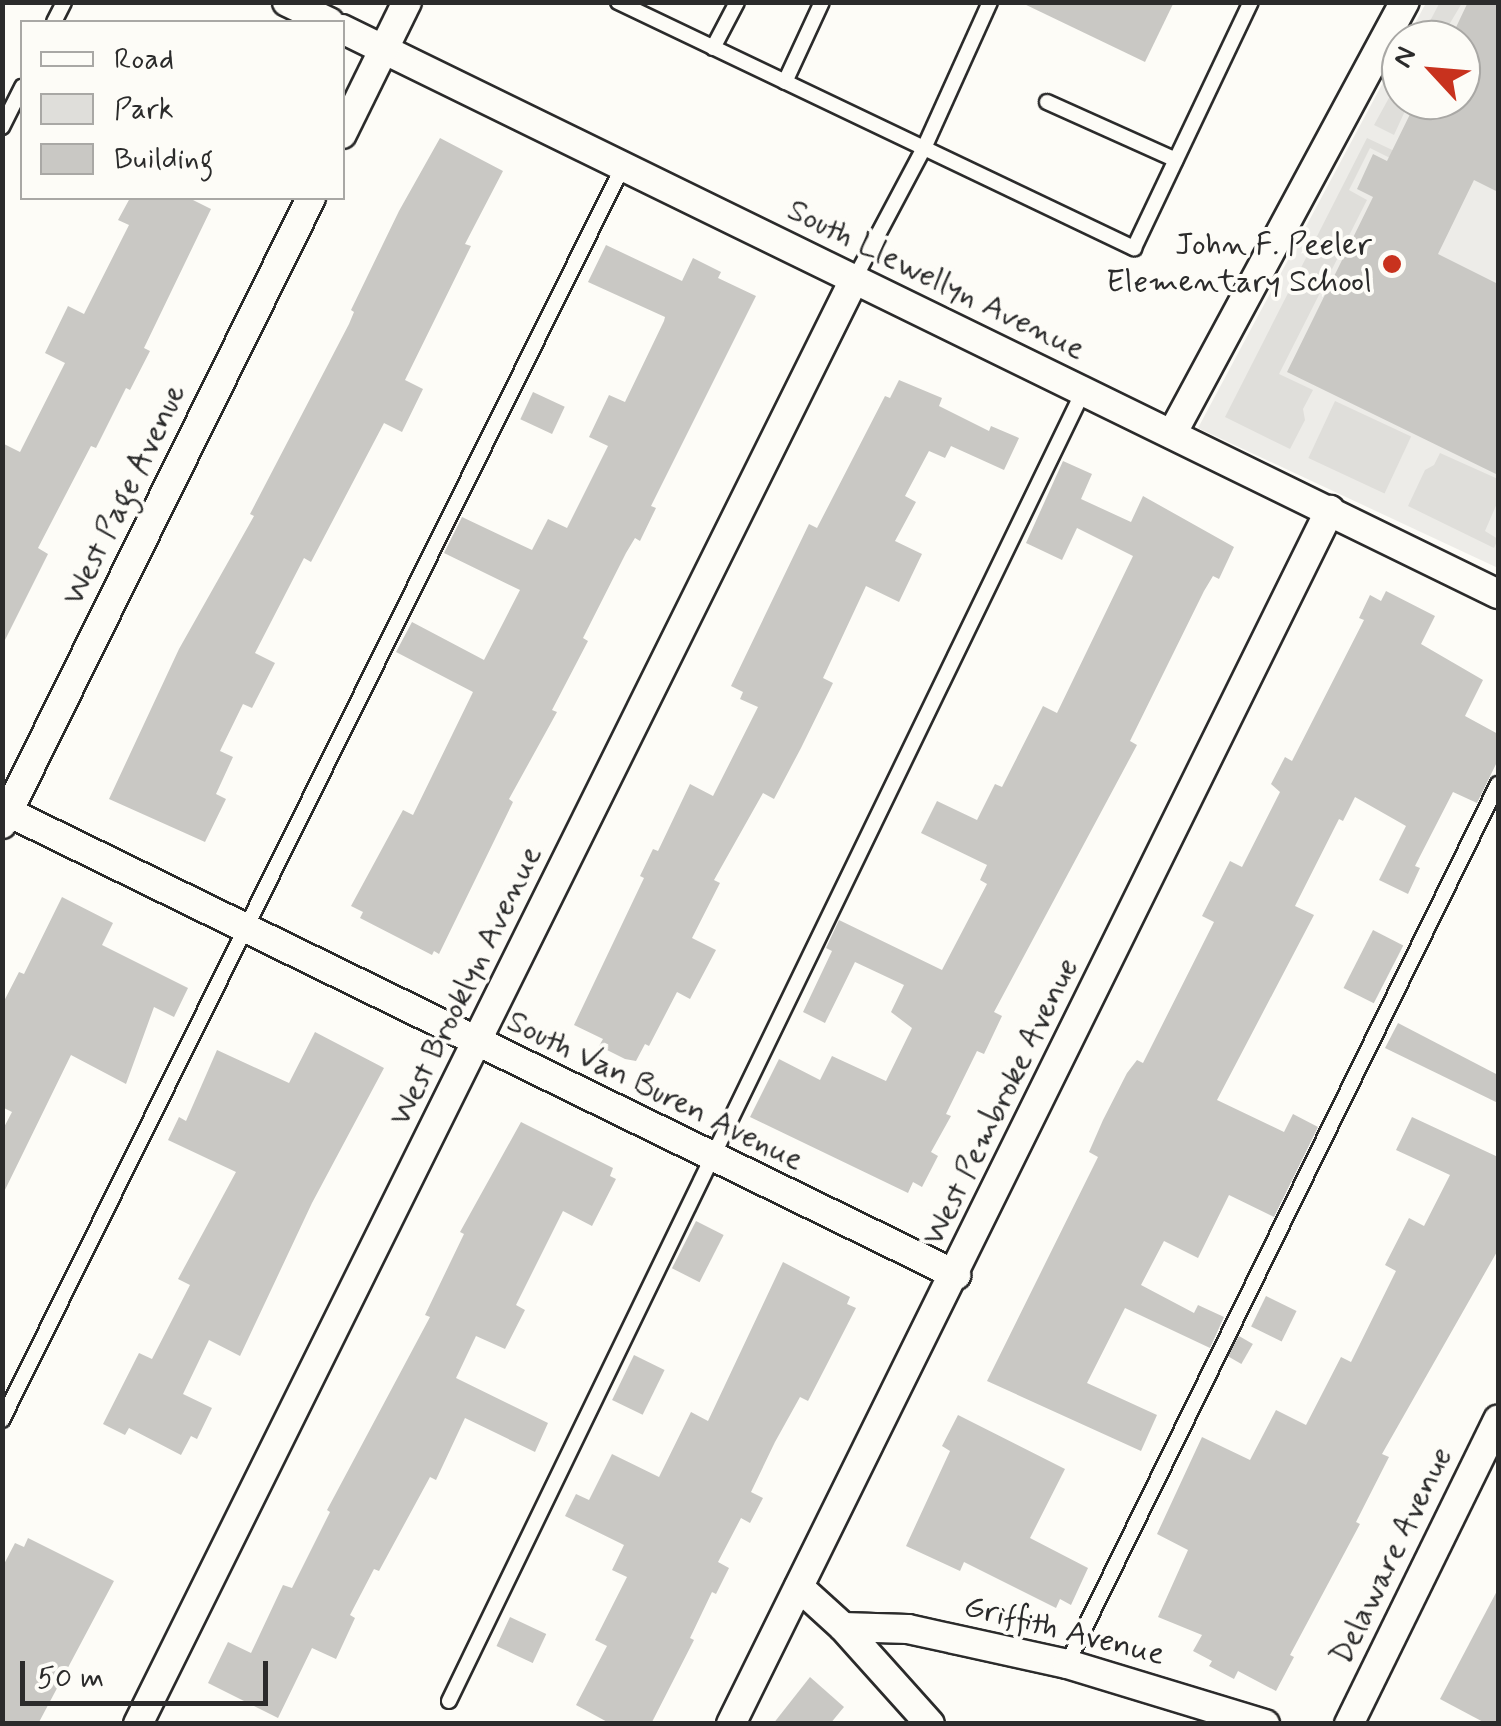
<!DOCTYPE html>
<html>
<head>
<meta charset="utf-8">
<style>
	body { margin:0 }
	#map { position:relative; width:1501px; height:1726px; overflow:hidden; background:#fdfcf7; font-family:Mynerve,sans-serif }
	div>[style] { position:absolute }
	.built>* { inset:0; background:#edece8 }
	.green>* { inset:0; background:#dfdeda; transform-origin:0 0 }
	.building>* { inset:0; background:#c9c8c4; transform-origin:0 0 }
	.roads { filter:drop-shadow(2px 0 #2b2b2b) drop-shadow(-2px 0 #2b2b2b) drop-shadow(0 2px #2b2b2b) drop-shadow(0 -2px #2b2b2b) }
	.lane>* { height:14px; margin:-7px; padding:0 7px; transform-origin:7px; border-radius:7px; background:#fdfcf7 }
	.street>* { height:28px; margin:-14px; padding:0 14px; transform-origin:14px; border-radius:14px; background:#fdfcf7 }
	.dots>* { width:28px; height:28px; translate:-50% -50%; box-sizing:border-box; border:5px solid #fdfcf7; border-radius:50% }
	span { translate:-50% -50%; white-space:nowrap; text-align:center; line-height:1.15; -webkit-text-stroke:8px #fdfcf7; paint-order:stroke }
	.poi-label { font-size:32px; color:#2b2b2b }
	.right { translate:-100% -50%; text-align:right }
	.street-label { font-size:32px; color:#2b2b2b }
	.frame { position:absolute; inset:0; border:5px solid #2b2b2b; pointer-events:none }
	.legend { position:absolute; left:20px; top:20px; width:325px; height:180px; box-sizing:border-box; background:#fdfcf7; border:2px solid #a9a8a5; margin:0; padding:12px 18px; list-style:none; font-size:30px; color:#2b2b2b }
	.legend li { display:flex; align-items:center; gap:20px; height:50px }
	.legend b { width:50px; border:2px solid #a9a8a5 }
	.north { position:absolute; left:1381px; top:20px; width:100px; height:100px; box-sizing:border-box; background:#fdfcf7; border:2px solid #a9a8a5; border-radius:50%; rotate:296deg; font-size:28px; font-weight:700; line-height:40px; text-align:center; color:#2b2b2b }
	.north::after { content:''; display:block; margin:auto; width:35px; height:45px; background:#c8321e; clip-path:polygon(50% 0,100% 100%,50% 72%,0 100%) }
	.scale { position:absolute; left:20px; top:1661px; width:248px; height:45px; box-sizing:border-box; border:5px solid #2b2b2b; border-top:0; padding-left:12px; font-size:30px; line-height:35px; white-space:nowrap; color:#2b2b2b; -webkit-text-stroke:8px #fdfcf7; paint-order:stroke }
</style>
</head>
<body>
<div id="map">
	<div class="built">
		<i style="clip-path:polygon(1426px 3px,1498px 3px,1498px 568px,1198px 428px,1401px 49px,1401px 100px,1461px 100px,1461px 40px,1406px 40px)"></i>
	</div>
	<div class="green">
		<i style="clip-path:polygon(1440px 2px,1462px 3px,1440px 40px,1420px 40px)"></i>
		<i style="clip-path:polygon(1401px 76px,1401px 100px,1410px 100px,1394px 135px,1374px 125px)"></i>
		<i style="clip-path:polygon(1367px 138px,1426px 166px,1422px 174px,1370px 148px,1349px 190px,1367px 200px,1279px 374px,1313px 390px,1303px 409px,1305px 420px,1290px 449px,1225px 417px)"></i>
		<i style="left:1335px;top:401px;width:84px;height:63px;rotate:25deg"></i>
		<i style="clip-path:polygon(1440px 453px,1498px 479px,1498px 501px,1485px 531px,1498px 539px,1494px 548px,1408px 506px,1425px 470px,1434px 465px)"></i>
	</div>
	<div class="building">
		<i style="clip-path:polygon(1020px 2px,1174px 2px,1145px 62px)"></i>
		<i style="clip-path:polygon(1468px 2px,1498px 2px,1498px 192px,1474px 180px,1438px 254px,1498px 284px,1498px 475px,1287px 372px,1373px 197px,1357px 189px,1373px 154px,1387px 161px,1417px 100px,1461px 100px,1461px 40px,1450px 40px)"></i>
		<i style="clip-path:polygon(440px 138px,503px 171px,465px 244px,471px 246px,405px 380px,423px 389px,402px 432px,384px 423px,311px 562px,304px 558px,255px 653px,275px 663px,252px 708px,243px 704px,220px 751px,233px 757px,216px 794px,226px 799px,205px 842px,109px 799px,179px 649px,254px 516px,250px 514px,349px 324px,354px 312px,351px 310px,399px 211px)"></i>
		<i style="clip-path:polygon(130px 198px,189px 198px,211px 209px,144px 348px,150px 351px,130px 390px,126px 388px,96px 448px,91px 446px,38px 548px,48px 554px,2px 646px,2px 443px,20px 452px,65px 363px,45px 353px,68px 306px,84px 314px,129px 225px,118px 220px)"></i>
		<i style="clip-path:polygon(606px 245px,682px 281px,693px 258px,721px 272px,718px 278px,756px 296px,651px 506px,656px 508px,640px 541px,635px 538px,626px 553px,583px 638px,588px 641px,552px 710px,557px 712px,509px 799px,513px 802px,439px 954px,434px 951px,432px 955px,360px 918px,363px 912px,351px 906px,403px 810px,413px 815px,473px 692px,396px 652px,412px 622px,484px 660px,520px 590px,444px 553px,462px 517px,532px 550px,548px 519px,567px 528px,608px 446px,589px 437px,609px 395px,625px 402px,664px 321px,665px 317px,588px 282px)"></i>
		<i style="clip-path:polygon(899px 380px,942px 398px,939px 406px,989px 431px,991px 426px,1019px 438px,1004px 470px,951px 446px,945px 458px,929px 451px,905px 496px,916px 502px,895px 541px,922px 554px,899px 602px,866px 586px,823px 678px,833px 683px,801px 748px,774px 799px,763px 793px,714px 880px,720px 883px,692px 938px,716px 950px,690px 999px,677px 992px,649px 1046px,645px 1044px,636px 1061px,625px 1059px,599px 1046px,603px 1039px,574px 1025px,644px 878px,640px 876px,653px 849px,658px 851px,690px 784px,713px 796px,758px 707px,740px 699px,743px 692px,731px 686px,809px 524px,817px 528px,885px 396px,890px 398px)"></i>
		<i style="left:533px;top:392px;width:35px;height:30px;rotate:25deg"></i>
		<i style="clip-path:polygon(1063px 461px,1092px 474px,1081px 499px,1131px 522px,1143px 496px,1234px 547px,1219px 579px,1213px 576px,1204px 591px,1130px 741px,1137px 745px,994px 1012px,1002px 1016px,984px 1054px,977px 1051px,946px 1114px,951px 1116px,931px 1152px,938px 1156px,922px 1187px,913px 1182px,908px 1193px,750px 1117px,779px 1059px,820px 1080px,832px 1056px,886px 1081px,912px 1028px,891px 1012px,904px 985px,855px 962px,825px 1023px,803px 1012px,832px 951px,826px 948px,839px 920px,942px 970px,987px 884px,980px 880px,987px 865px,921px 833px,937px 801px,977px 820px,995px 784px,1002px 787px,1043px 706px,1057px 713px,1133px 556px,1077px 528px,1062px 560px,1026px 543px)"></i>
		<i style="clip-path:polygon(1386px 591px,1435px 616px,1421px 644px,1483px 680px,1465px 716px,1498px 734px,1498px 760px,1477px 803px,1453px 792px,1415px 866px,1420px 868px,1408px 894px,1379px 880px,1406px 826px,1355px 797px,1343px 821px,1339px 819px,1295px 906px,1314px 915px,1217px 1100px,1284px 1132px,1293px 1114px,1318px 1127px,1274px 1217px,1229px 1195px,1198px 1258px,1164px 1241px,1141px 1285px,1194px 1313px,1198px 1305px,1224px 1317px,1210px 1348px,1125px 1308px,1087px 1383px,1157px 1415px,1141px 1451px,987px 1381px,1098px 1157px,1089px 1152px,1103px 1120px,1127px 1073px,1137px 1060px,1143px 1063px,1214px 922px,1202px 916px,1230px 861px,1242px 867px,1280px 792px,1271px 784px,1285px 757px,1292px 761px,1364px 620px,1359px 618px,1370px 595px,1381px 601px)"></i>
		<i style="clip-path:polygon(62px 897px,113px 923px,102px 945px,188px 988px,174px 1017px,154px 1007px,126px 1084px,71px 1055px,2px 1196px,2px 1131px,12px 1112px,2px 1107px,2px 1005px,19px 972px,24px 974px)"></i>
		<i style="left:1373px;top:930px;width:34px;height:65px;rotate:27deg"></i>
		<i style="clip-path:polygon(1398px 1023px,1498px 1075px,1498px 1103px,1385px 1048px)"></i>
		<i style="clip-path:polygon(315px 1032px,384px 1068px,312px 1203px,240px 1356px,209px 1340px,183px 1394px,212px 1408px,197px 1439px,191px 1436px,181px 1455px,129px 1428px,125px 1435px,103px 1424px,139px 1353px,152px 1359px,190px 1285px,178px 1279px,236px 1172px,168px 1140px,179px 1117px,186px 1121px,217px 1050px,289px 1083px)"></i>
		<i style="clip-path:polygon(1412px 1117px,1498px 1157px,1498px 1250px,1382px 1454px,1389px 1457px,1356px 1522px,1360px 1524px,1290px 1655px,1294px 1657px,1276px 1691px,1238px 1671px,1234px 1679px,1209px 1666px,1212px 1661px,1193px 1651px,1202px 1635px,1158px 1617px,1188px 1550px,1157px 1534px,1202px 1437px,1250px 1460px,1276px 1410px,1306px 1425px,1341px 1357px,1351px 1362px,1396px 1271px,1385px 1265px,1409px 1218px,1424px 1226px,1450px 1175px,1396px 1150px)"></i>
		<i style="clip-path:polygon(521px 1122px,613px 1168px,610px 1176px,616px 1179px,592px 1226px,563px 1211px,516px 1305px,525px 1310px,505px 1349px,476px 1336px,456px 1378px,548px 1423px,535px 1452px,465px 1418px,436px 1480px,430px 1477px,379px 1571px,374px 1569px,350px 1615px,355px 1618px,336px 1659px,312px 1648px,278px 1718px,208px 1683px,228px 1642px,251px 1653px,283px 1585px,292px 1588px,330px 1512px,327px 1510px,430px 1317px,425px 1315px,464px 1234px,460px 1232px)"></i>
		<i style="left:696px;top:1221px;width:31px;height:53px;rotate:27deg"></i>
		<i style="clip-path:polygon(783px 1262px,850px 1297px,847px 1304px,856px 1308px,808px 1401px,800px 1397px,775px 1442px,751px 1492px,763px 1498px,750px 1523px,741px 1518px,718px 1562px,729px 1568px,716px 1594px,712px 1592px,690px 1638px,694px 1640px,651px 1724px,611px 1724px,576px 1705px,607px 1646px,595px 1640px,627px 1577px,612px 1570px,624px 1545px,565px 1516px,576px 1494px,589px 1500px,612px 1454px,659px 1477px,691px 1412px,708px 1421px)"></i>
		<i style="left:1266px;top:1296px;width:34px;height:34px;rotate:26deg"></i>
		<i style="left:1239px;top:1336px;width:16px;height:23px;rotate:30deg"></i>
		<i style="left:634px;top:1355px;width:34px;height:50px;rotate:26deg"></i>
		<i style="clip-path:polygon(958px 1415px,1065px 1469px,1030px 1538px,1088px 1568px,1071px 1605px,1060px 1599px,1056px 1608px,964px 1562px,960px 1571px,906px 1546px,950px 1451px,942px 1446px)"></i>
		<i style="clip-path:polygon(28px 1538px,114px 1581px,38px 1724px,2px 1724px,2px 1568px,15px 1543px,24px 1547px)"></i>
		<i style="clip-path:polygon(1498px 1589px,1498px 1724px,1487px 1724px,1440px 1699px)"></i>
		<i style="left:510px;top:1617px;width:40px;height:32px;rotate:25deg"></i>
		<i style="clip-path:polygon(810px 1677px,844px 1707px,830px 1724px,773px 1724px)"></i>
	</div>
	<div class="roads">
		<div class="lane">
			<i style="left:618px;top:2px;width:339px;rotate:25.5deg"></i>
			<i style="left:924px;top:148px;width:147px;rotate:118deg"></i>
			<i style="left:990px;top:2px;width:160px;rotate:114.3deg"></i>
			<i style="left:924px;top:148px;width:233px;rotate:25.5deg"></i>
			<i style="left:1134px;top:248px;width:272px;rotate:-64.6deg"></i>
			<i style="left:54px;top:22px;width:22px;rotate:-63deg"></i>
			<i style="left:713px;top:48px;width:52px;rotate:-62.4deg"></i>
			<i style="left:785px;top:82px;width:88px;rotate:-65.2deg"></i>
			<i style="left:1047px;top:102px;width:141px;rotate:24.2deg"></i>
			<i style="left:2px;top:127px;width:45px;rotate:-63.4deg"></i>
			<i style="left:2px;top:1420px;width:1399px;rotate:-63.65deg"></i>
			<i style="left:1067px;top:1664px;width:980px;rotate:-63.91deg"></i>
			<i style="left:449px;top:1701px;width:1454px;rotate:-64.16deg"></i>
		</div>
		<div class="street">
			<i style="left:287px;top:2px;width:47px;rotate:25.5deg"></i>
			<i style="left:342px;top:29px;width:1287px;rotate:26.05deg"></i>
			<i style="left:342px;top:134px;width:147px;rotate:-63.8deg"></i>
			<i style="left:1172px;top:434px;width:491px;rotate:-61.7deg"></i>
			<i style="left:2px;top:809px;width:1062px;rotate:26.03deg"></i>
			<i style="left:2px;top:824px;width:698px;rotate:-63.73deg"></i>
			<i style="left:799px;top:1587px;width:59px;rotate:42.3deg"></i>
			<i style="left:843px;top:1627px;width:130px;rotate:48.1deg"></i>
			<i style="left:843px;top:1627px;width:65px;rotate:1.8deg"></i>
			<i style="left:908px;top:1629px;width:163px;rotate:12.4deg"></i>
			<i style="left:1067px;top:1664px;width:207px;rotate:16.9deg"></i>
			<i style="left:138px;top:1724px;width:1614px;rotate:-63.63deg"></i>
			<i style="left:731px;top:1724px;width:1354px;rotate:-63.74deg"></i>
			<i style="left:1349px;top:1724px;width:339px;rotate:-63.9deg"></i>
		</div>
	</div>
	<div class="dots">
		<i style="left:1392px;top:264px;background:#c8321e"></i>
	</div>
	<div class="poi-label">
		<span class="right" style="left:1372px;top:264px">John F. Peeler<br>Elementary School</span>
	</div>
	<div class="street-label">
		<span style="left:936px;top:280px;rotate:26deg">South Llewellyn Avenue</span>
		<span style="left:125px;top:495px;rotate:-64deg">West Page Avenue</span>
		<span style="left:466px;top:986px;rotate:-64deg">West Brooklyn Avenue</span>
		<span style="left:655px;top:1091px;rotate:26deg">South Van Buren Avenue</span>
		<span style="left:1001px;top:1102px;rotate:-64deg">West Pembroke Avenue</span>
		<span style="left:1392px;top:1556px;rotate:-64deg">Delaware Avenue</span>
		<span style="left:1064px;top:1631px;rotate:14deg">Griffith Avenue</span>
	</div>
	<div class="frame"></div>
	<ul class="legend">
	<li><b style="height:12px;background:#fdfcf7"></b>Road</li>
	<li><b style="height:28px;background:#dfdeda"></b>Park</li>
	<li><b style="height:28px;background:#c9c8c4"></b>Building</li>
	</ul>
	<div class="north">N</div>
	<div class="scale">50 m</div>
</div>
</body>
</html>
